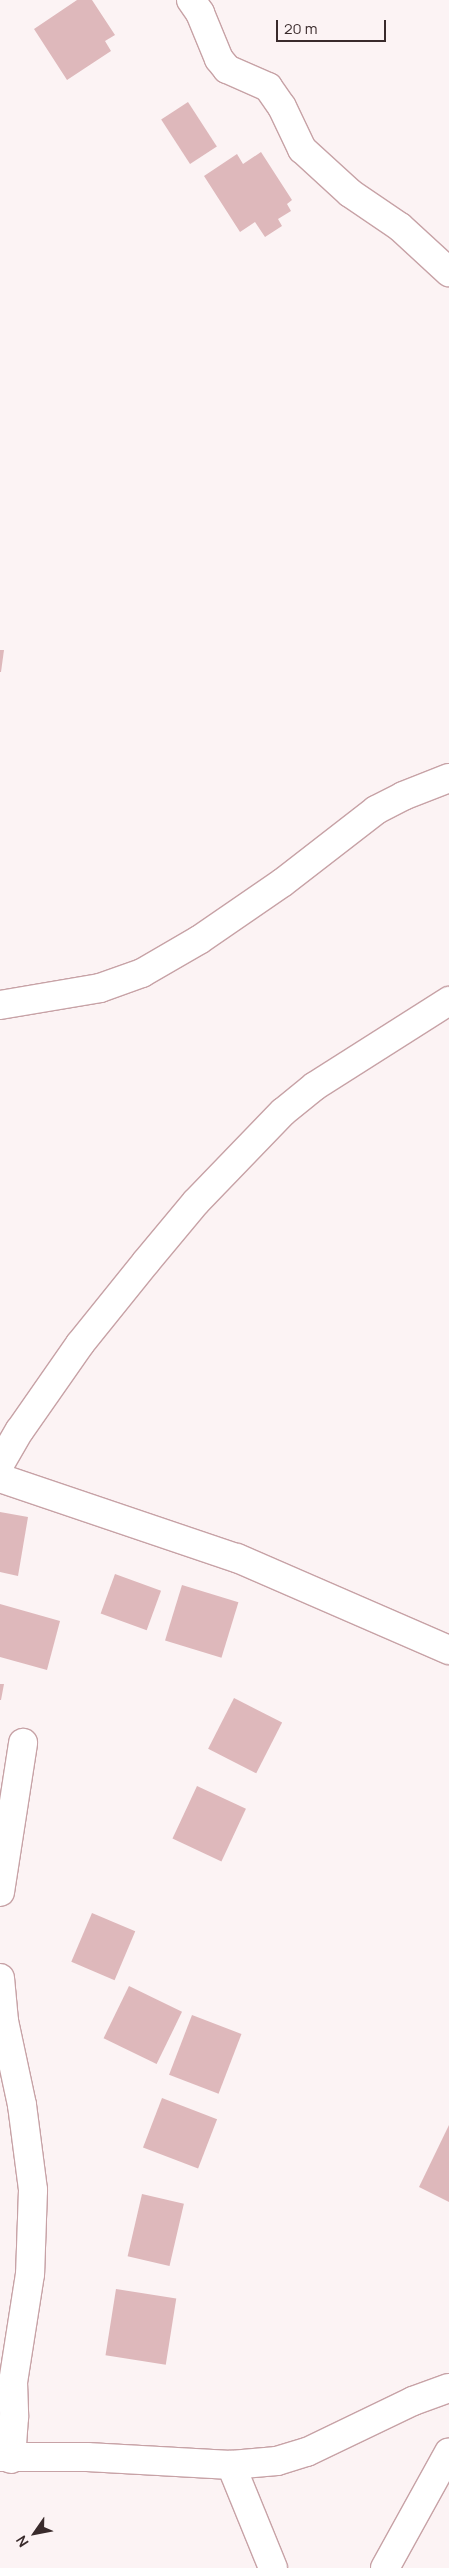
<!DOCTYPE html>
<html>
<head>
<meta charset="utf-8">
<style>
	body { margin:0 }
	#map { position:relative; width:449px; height:2568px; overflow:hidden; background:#fcf3f4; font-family:Manrope,sans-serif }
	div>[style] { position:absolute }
	.building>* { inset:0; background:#deb8bb; transform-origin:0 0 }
	.roads { filter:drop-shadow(1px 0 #c7a2a6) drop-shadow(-1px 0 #c7a2a6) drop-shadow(0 1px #c7a2a6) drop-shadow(0 -1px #c7a2a6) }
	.minor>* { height:28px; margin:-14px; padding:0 14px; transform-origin:14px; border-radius:14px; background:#fff }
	span { translate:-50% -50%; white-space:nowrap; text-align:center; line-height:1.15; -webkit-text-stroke:4px #fcf3f4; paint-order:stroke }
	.north { position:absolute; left:10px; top:2508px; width:50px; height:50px; -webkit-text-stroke:4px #fcf3f4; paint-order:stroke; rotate:237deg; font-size:14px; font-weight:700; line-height:20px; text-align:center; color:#392a2b }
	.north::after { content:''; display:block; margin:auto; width:18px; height:22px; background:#392a2b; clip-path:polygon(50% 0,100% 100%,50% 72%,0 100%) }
	.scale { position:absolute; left:276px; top:20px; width:110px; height:22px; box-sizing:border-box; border:2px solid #392a2b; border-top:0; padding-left:6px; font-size:15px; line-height:18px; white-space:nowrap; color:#392a2b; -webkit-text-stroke:4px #fcf3f4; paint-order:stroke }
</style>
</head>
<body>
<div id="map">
	<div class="building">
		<i style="clip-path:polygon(77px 0,92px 0,115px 35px,105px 41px,111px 51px,67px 80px,34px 29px)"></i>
		<i style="left:188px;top:102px;width:53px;height:32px;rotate:57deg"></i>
		<i style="clip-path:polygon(261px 152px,292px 200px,287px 204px,291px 211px,278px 219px,282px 226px,265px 237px,255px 222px,240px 232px,204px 176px,237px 154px,243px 164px)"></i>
		<i style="clip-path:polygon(0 650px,4px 650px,1px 672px,0 672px)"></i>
		<i style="clip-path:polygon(0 1512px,28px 1517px,18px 1576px,0 1572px)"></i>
		<i style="left:115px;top:1574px;width:49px;height:42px;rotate:20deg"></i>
		<i style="left:182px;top:1585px;width:59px;height:58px;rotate:17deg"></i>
		<i style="clip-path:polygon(0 1604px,60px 1621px,47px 1670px,0 1657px)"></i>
		<i style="clip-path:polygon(0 1684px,4px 1684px,1px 1700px,0 1700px)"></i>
		<i style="left:234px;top:1698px;width:54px;height:57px;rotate:27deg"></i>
		<i style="left:197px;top:1786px;width:54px;height:58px;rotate:25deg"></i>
		<i style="left:92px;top:1913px;width:47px;height:53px;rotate:23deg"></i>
		<i style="left:129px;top:1986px;width:59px;height:58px;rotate:26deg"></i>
		<i style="left:192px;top:2015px;width:53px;height:64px;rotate:21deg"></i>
		<i style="left:162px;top:2098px;width:59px;height:53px;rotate:21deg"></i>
		<i style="clip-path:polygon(449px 2125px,449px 2202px,419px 2187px)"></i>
		<i style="left:142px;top:2194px;width:43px;height:64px;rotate:13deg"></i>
		<i style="left:116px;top:2289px;width:61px;height:67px;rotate:9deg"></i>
	</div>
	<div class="roads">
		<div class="minor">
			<i style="left:191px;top:0;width:16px;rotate:55deg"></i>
			<i style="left:200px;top:13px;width:50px;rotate:67.6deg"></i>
			<i style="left:219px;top:59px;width:13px;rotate:51deg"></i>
			<i style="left:227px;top:69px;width:45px;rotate:23.7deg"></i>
			<i style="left:268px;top:87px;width:24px;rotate:55deg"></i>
			<i style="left:282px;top:107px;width:47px;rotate:64.5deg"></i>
			<i style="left:302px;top:149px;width:65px;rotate:42.5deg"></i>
			<i style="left:350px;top:193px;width:60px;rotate:34.2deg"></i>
			<i style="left:400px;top:227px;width:67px;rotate:42.6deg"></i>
			<i style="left:0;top:1005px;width:101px;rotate:-9.6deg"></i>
			<i style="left:100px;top:988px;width:45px;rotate:-19.7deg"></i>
			<i style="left:142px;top:973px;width:66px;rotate:-30.1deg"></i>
			<i style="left:199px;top:940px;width:101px;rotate:-34.5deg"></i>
			<i style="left:282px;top:883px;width:119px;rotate:-37.8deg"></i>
			<i style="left:376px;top:810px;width:30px;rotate:-27deg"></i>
			<i style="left:403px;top:796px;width:49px;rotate:-21.4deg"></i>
			<i style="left:0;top:1464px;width:39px;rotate:-60deg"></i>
			<i style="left:20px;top:1430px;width:105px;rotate:-55.1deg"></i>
			<i style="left:80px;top:1344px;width:105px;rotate:-51.2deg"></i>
			<i style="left:146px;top:1262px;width:78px;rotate:-50.2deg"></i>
			<i style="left:196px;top:1202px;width:125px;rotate:-46deg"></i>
			<i style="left:283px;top:1112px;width:41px;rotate:-39.1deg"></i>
			<i style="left:315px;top:1086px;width:159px;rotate:-32.4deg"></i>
			<i style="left:0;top:1478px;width:250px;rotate:18.7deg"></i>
			<i style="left:237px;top:1558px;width:231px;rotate:23.5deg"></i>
			<i style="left:0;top:1892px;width:151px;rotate:-81.2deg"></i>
			<i style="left:0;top:1978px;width:43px;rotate:84.7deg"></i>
			<i style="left:4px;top:2021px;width:86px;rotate:77.9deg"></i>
			<i style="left:22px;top:2105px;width:86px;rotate:82.6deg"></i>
			<i style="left:33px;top:2190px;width:84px;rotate:92deg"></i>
			<i style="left:30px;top:2274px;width:109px;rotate:98.9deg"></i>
			<i style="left:13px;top:2382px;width:35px;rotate:88deg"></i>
			<i style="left:14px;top:2417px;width:42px;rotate:94.1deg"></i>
			<i style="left:0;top:2457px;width:87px"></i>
			<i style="left:87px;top:2457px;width:144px;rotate:3.2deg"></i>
			<i style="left:231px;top:2465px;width:46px;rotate:-5deg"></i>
			<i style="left:277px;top:2461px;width:31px;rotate:-17deg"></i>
			<i style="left:307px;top:2452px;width:118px;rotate:-25.7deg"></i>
			<i style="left:413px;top:2401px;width:38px;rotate:-20deg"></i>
			<i style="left:231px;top:2465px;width:111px;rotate:67.8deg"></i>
			<i style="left:385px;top:2568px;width:132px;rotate:-61.1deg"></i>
		</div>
	</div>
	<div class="north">N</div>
	<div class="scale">20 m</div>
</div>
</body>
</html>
